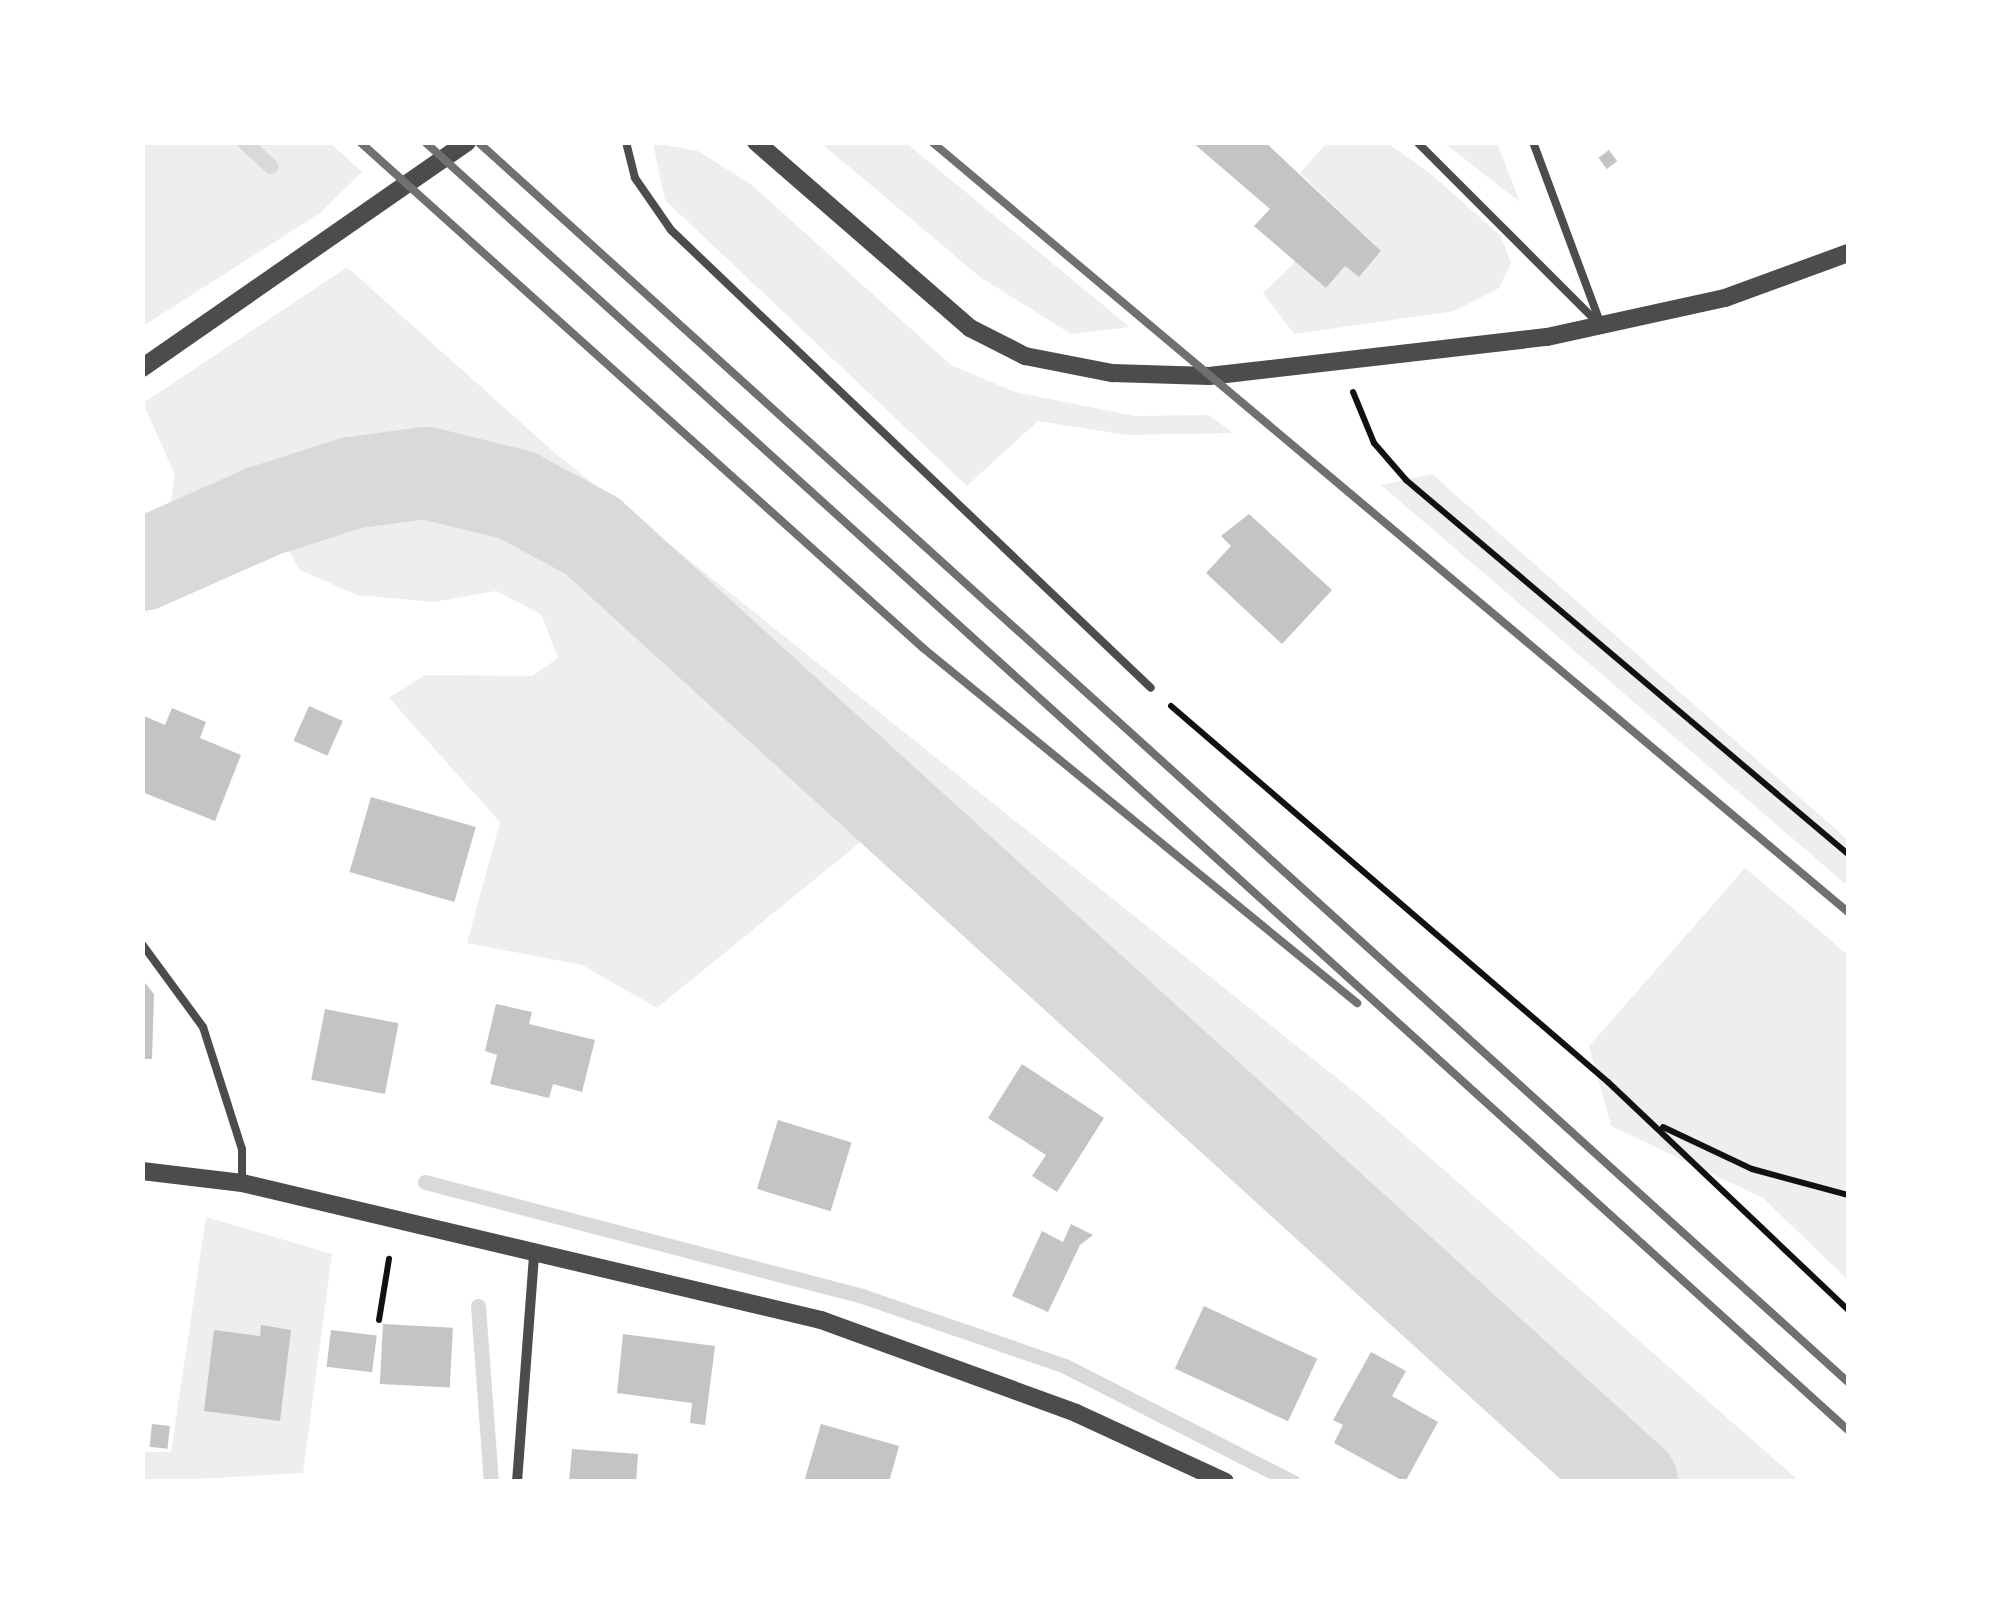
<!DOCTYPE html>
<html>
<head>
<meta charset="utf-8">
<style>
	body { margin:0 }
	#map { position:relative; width:1991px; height:1624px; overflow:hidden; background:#fff; font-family:Quicksand,sans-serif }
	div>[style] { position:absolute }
	.green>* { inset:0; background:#eee }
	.stream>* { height:15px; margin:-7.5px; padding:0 7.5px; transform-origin:7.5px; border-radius:7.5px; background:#d9d9d9 }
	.river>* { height:92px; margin:-46px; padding:0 46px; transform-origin:46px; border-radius:46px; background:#d9d9d9 }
	.building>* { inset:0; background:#c4c4c4; transform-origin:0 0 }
	.path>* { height:6px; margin:-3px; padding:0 3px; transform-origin:3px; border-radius:3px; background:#111 }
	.service>* { height:8px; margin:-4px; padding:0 4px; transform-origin:4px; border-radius:4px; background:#4c4c4c }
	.minor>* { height:10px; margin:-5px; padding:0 5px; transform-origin:5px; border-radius:5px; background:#4c4c4c }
	.tertiary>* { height:18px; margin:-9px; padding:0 9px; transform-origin:9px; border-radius:9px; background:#4c4c4c }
	.rail>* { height:8px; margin:-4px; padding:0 4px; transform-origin:4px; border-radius:4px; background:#707070 }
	span { translate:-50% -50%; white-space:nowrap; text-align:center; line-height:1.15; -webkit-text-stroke:9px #fff; paint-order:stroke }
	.frame { position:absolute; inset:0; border:145px solid #fff; pointer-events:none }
</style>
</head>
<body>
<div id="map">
	<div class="green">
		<i style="clip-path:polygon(143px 142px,330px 143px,362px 172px,320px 213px,143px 326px)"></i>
		<i style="clip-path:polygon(653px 143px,698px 151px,752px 185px,951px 365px,1015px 392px,1135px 416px,1209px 415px,1233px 433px,1127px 435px,1038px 421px,967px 486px,665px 200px)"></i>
		<i style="clip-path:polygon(821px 143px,906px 143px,1130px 327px,1071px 334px,980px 277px)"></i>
		<i style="clip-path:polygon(1327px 143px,1387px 143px,1431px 174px,1501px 236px,1511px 263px,1499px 288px,1454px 311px,1294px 334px,1263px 293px,1296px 261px,1326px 288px,1345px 266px,1359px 277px,1381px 251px,1300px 173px)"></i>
		<i style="clip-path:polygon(1444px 143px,1497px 143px,1520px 202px)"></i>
		<i style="clip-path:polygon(347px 267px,555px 453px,1363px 1099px,1799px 1481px,1610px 1481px,863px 840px,657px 1008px,582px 965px,467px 943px,500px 822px,389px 698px,425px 675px,532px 676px,558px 658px,541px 614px,496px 591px,434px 602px,357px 595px,300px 570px,283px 542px,143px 611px,143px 530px,168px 519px,175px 475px,143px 403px)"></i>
		<i style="clip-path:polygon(1432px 474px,1848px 840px,1848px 886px,1381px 485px)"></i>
		<i style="clip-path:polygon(1745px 868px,1848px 955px,1848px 1280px,1763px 1198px,1611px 1126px,1589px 1046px)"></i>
		<i style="clip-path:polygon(206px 1217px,332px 1254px,303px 1473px,143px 1482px,143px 1452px,171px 1452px)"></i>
	</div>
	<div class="stream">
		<i style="left:244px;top:142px;width:36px;rotate:42deg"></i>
		<i style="left:425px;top:1182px;width:452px;rotate:14.6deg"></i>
		<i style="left:862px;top:1296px;width:215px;rotate:19deg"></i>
		<i style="left:1065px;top:1366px;width:256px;rotate:27deg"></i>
		<i style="left:478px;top:1306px;width:176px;rotate:85.8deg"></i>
	</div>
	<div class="river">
		<i style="left:142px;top:565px;width:133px;rotate:-23.9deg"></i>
		<i style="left:264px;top:511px;width:91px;rotate:-17.8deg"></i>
		<i style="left:351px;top:483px;width:76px;rotate:-7.6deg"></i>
		<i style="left:426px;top:473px;width:93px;rotate:13.7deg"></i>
		<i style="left:516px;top:495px;width:86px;rotate:28.3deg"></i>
		<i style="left:592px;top:536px;width:1406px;rotate:42.29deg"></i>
	</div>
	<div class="building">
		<i style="clip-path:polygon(1192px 142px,1265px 142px,1381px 251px,1359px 277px,1345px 266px,1326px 288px,1254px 226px,1270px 209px)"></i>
		<i style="left:1609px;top:150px;width:14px;height:13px;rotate:54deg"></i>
		<i style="clip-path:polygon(1249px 514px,1332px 590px,1282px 644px,1206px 573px,1231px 546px,1221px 536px)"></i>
		<i style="left:309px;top:706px;width:37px;height:38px;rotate:24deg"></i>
		<i style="clip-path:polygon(172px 708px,206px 722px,200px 738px,241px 755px,215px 821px,142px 792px,142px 715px,165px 725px)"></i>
		<i style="left:371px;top:797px;width:109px;height:78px;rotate:16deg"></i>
		<i style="clip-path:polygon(142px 979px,154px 994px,152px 1059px,142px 1059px)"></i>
		<i style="clip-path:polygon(496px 1004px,532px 1012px,529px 1024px,595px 1040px,582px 1092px,553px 1084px,549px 1098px,490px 1084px,497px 1055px,485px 1051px)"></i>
		<i style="left:325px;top:1009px;width:75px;height:72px;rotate:11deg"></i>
		<i style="clip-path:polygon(1022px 1064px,1104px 1118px,1057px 1192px,1032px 1176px,1046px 1155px,988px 1118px)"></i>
		<i style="left:778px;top:1120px;width:77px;height:72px;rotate:17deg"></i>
		<i style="clip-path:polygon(1071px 1224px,1093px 1235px,1080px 1245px,1048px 1312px,1012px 1296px,1042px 1231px,1063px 1242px)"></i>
		<i style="left:1204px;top:1306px;width:125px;height:69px;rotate:25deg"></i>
		<i style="left:383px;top:1324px;width:70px;height:60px;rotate:3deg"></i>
		<i style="clip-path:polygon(261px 1325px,291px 1330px,280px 1421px,204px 1411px,214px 1330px,260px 1336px)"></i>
		<i style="left:331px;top:1330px;width:46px;height:37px;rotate:7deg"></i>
		<i style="clip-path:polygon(623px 1334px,715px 1346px,705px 1425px,690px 1423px,692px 1403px,617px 1393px)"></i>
		<i style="clip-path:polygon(1371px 1352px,1406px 1371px,1392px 1396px,1438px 1422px,1405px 1482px,1334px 1443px,1343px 1425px,1333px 1420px)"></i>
		<i style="left:152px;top:1424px;width:18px;height:23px;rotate:6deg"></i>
		<i style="clip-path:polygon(821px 1424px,899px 1446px,889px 1482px,804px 1482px)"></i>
		<i style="clip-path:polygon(572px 1449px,638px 1454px,636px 1482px,569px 1482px)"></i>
	</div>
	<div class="path">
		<i style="left:1353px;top:392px;width:55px;rotate:67.6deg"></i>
		<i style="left:1374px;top:443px;width:49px;rotate:49.1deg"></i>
		<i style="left:1406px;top:480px;width:579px;rotate:40.24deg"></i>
		<i style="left:1171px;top:706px;width:576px;rotate:40.71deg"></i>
		<i style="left:1608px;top:1082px;width:331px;rotate:43.5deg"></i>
		<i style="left:1663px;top:1127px;width:98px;rotate:25.3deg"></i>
		<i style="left:1752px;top:1169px;width:99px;rotate:15.2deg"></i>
		<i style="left:379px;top:1320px;width:62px;rotate:-80.7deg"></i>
	</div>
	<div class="service">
		<i style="left:626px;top:142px;width:37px;rotate:76deg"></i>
		<i style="left:635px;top:178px;width:63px;rotate:55.3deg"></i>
		<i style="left:671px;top:230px;width:663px;rotate:43.66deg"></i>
		<i style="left:1417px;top:142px;width:256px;rotate:45deg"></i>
		<i style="left:1533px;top:142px;width:192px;rotate:69.6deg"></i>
		<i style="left:142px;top:944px;width:103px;rotate:53.7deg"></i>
		<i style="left:203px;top:1027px;width:128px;rotate:72.3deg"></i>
		<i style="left:242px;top:1149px;width:34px;rotate:90deg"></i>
	</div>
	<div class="minor">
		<i style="left:517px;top:1482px;width:229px;rotate:-85.7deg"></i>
	</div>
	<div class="tertiary">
		<i style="left:756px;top:142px;width:284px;rotate:41deg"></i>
		<i style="left:970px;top:328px;width:62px;rotate:27deg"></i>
		<i style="left:1025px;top:356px;width:89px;rotate:11.1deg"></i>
		<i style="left:1112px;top:373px;width:97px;rotate:1.8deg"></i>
		<i style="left:1209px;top:376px;width:340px;rotate:-6.6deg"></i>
		<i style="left:1547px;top:337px;width:182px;rotate:-12.4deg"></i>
		<i style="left:1725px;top:298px;width:131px;rotate:-20.1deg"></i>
		<i style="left:142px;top:368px;width:396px;rotate:-34.8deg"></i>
		<i style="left:142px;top:1171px;width:101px;rotate:6.8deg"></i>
		<i style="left:242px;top:1183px;width:595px;rotate:13.31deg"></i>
		<i style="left:821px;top:1320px;width:271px;rotate:20deg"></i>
		<i style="left:1076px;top:1413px;width:164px;rotate:24.8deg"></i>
	</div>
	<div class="rail">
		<i style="left:360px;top:142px;width:757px;rotate:41.95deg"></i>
		<i style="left:923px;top:648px;width:561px;rotate:39.28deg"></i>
		<i style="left:425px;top:142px;width:1919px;rotate:42.15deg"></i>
		<i style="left:478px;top:142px;width:1848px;rotate:42.15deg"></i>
		<i style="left:932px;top:142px;width:1197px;rotate:40.05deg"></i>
	</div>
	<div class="frame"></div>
</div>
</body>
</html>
